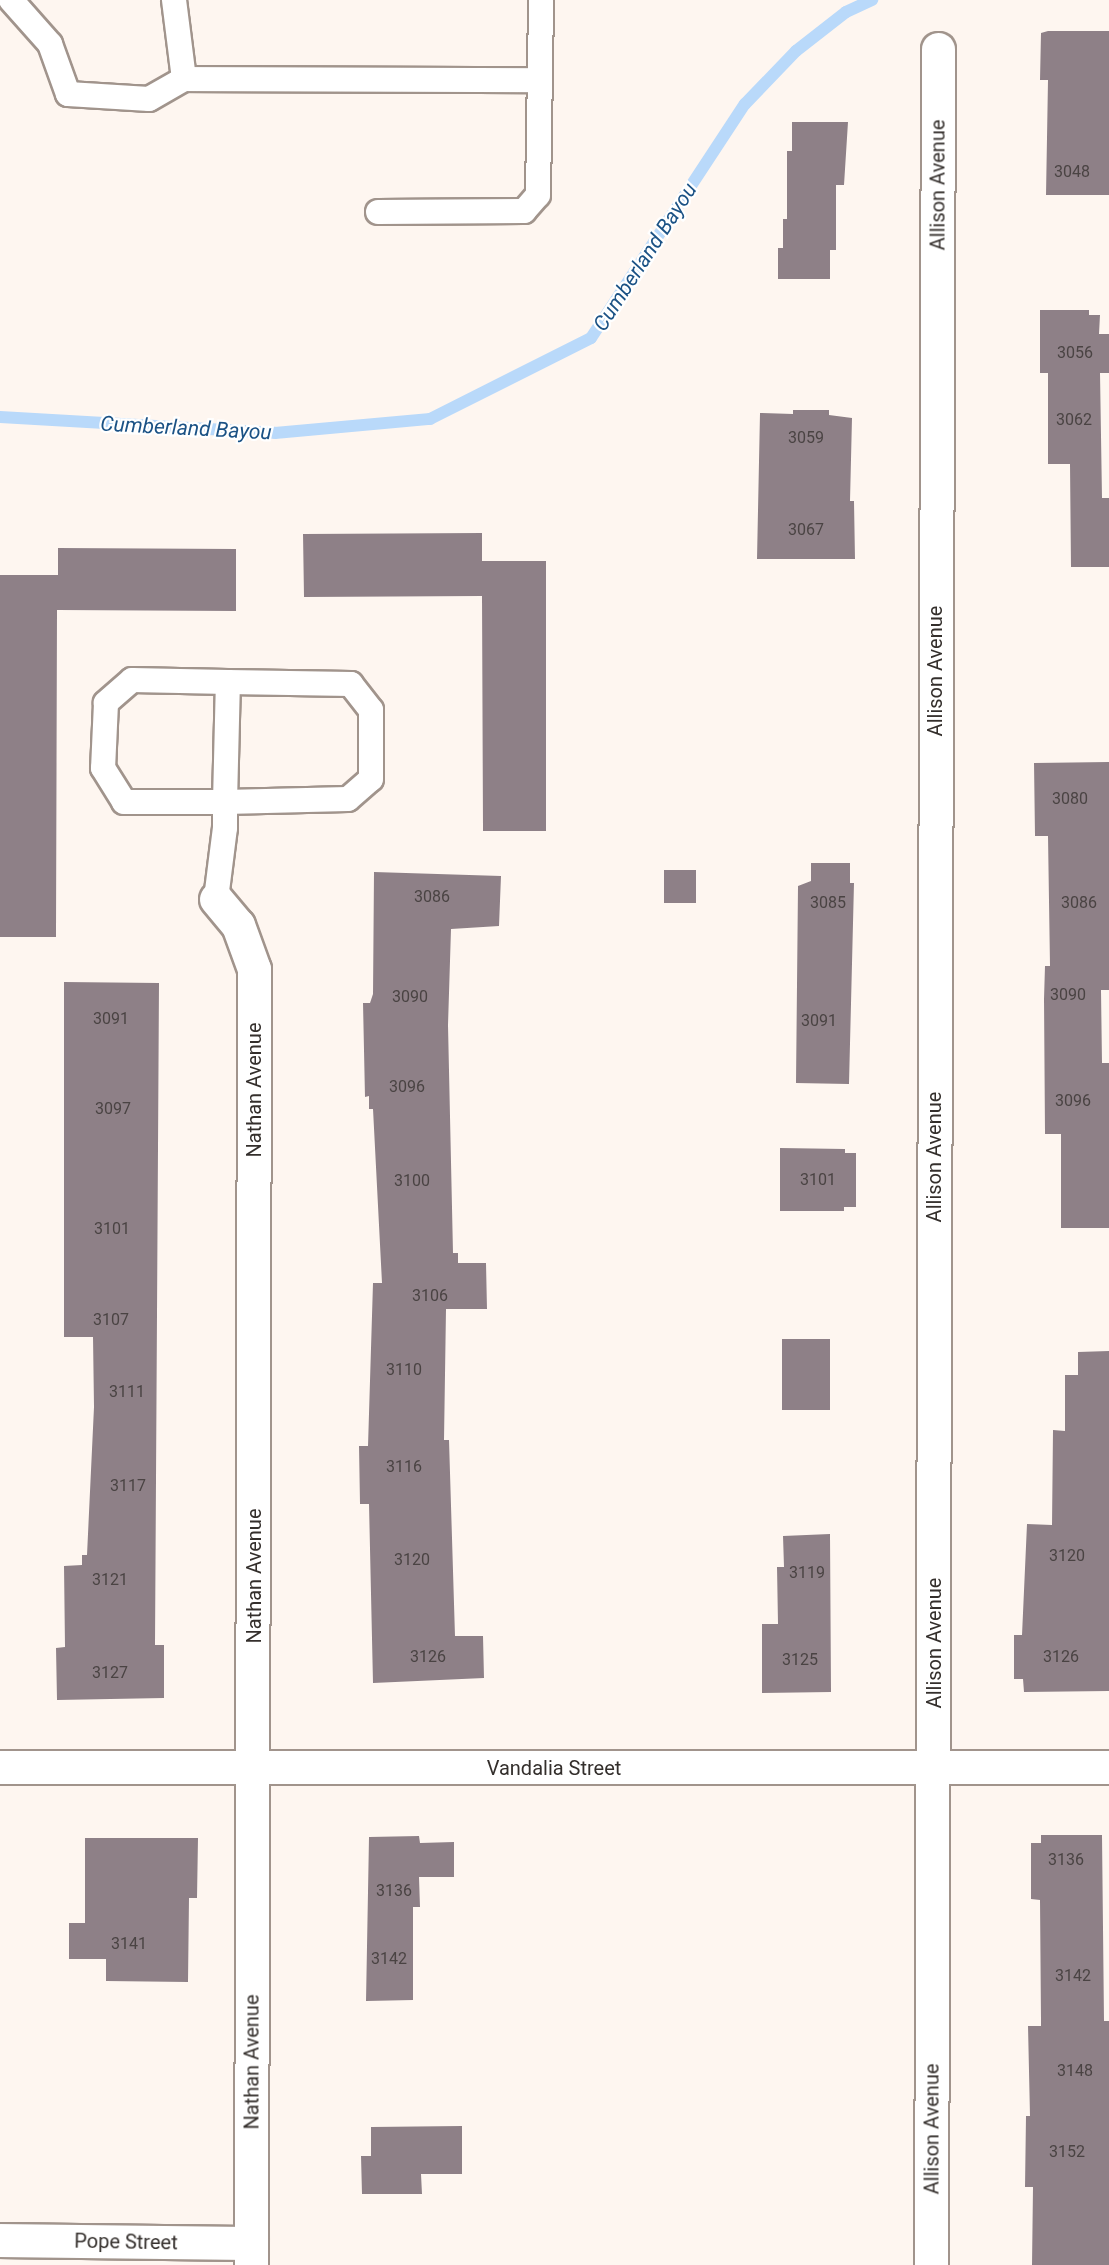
<!DOCTYPE html>
<html>
<head>
<meta charset="utf-8">
<style>
	body { margin:0 }
	#map { position:relative; width:1109px; height:2265px; overflow:hidden; background:#fef6f0; font-family:Roboto,sans-serif }
	div>[style] { position:absolute }
	.stream>* { height:12px; margin:-6px; padding:0 6px; transform-origin:6px; border-radius:6px; background:#b9d9fa }
	.building>* { inset:0; background:#8e8087; transform-origin:0 0 }
	.roads { filter:drop-shadow(2px 0 #a1948c) drop-shadow(-2px 0 #a1948c) drop-shadow(0 2px #a1948c) drop-shadow(0 -2px #a1948c) }
	.service>* { height:24px; margin:-12px; padding:0 12px; transform-origin:12px; border-radius:12px; background:#fff }
	.minor>* { height:33px; margin:-16.5px; padding:0 16.5px; transform-origin:16.5px; border-radius:16.5px; background:#fff }
	span { translate:-50% -50%; white-space:nowrap; text-align:center; line-height:1.15; -webkit-text-stroke:4.5px #fff; paint-order:stroke }
	.number-label { font-size:16px; color:#4a4343 }
	.number-label span { -webkit-text-stroke-width:0 }
	.street-label { font-size:20px; color:#342f2c }
	.water-label { font-size:21px; color:#1b5285; font-style:italic }
</style>
</head>
<body>
<div id="map">
	<div class="stream">
		<i style="left:0;top:417px;width:275px;rotate:3.3deg"></i>
		<i style="left:275px;top:433px;width:156px;rotate:-5.2deg"></i>
		<i style="left:430px;top:419px;width:180px;rotate:-26.7deg"></i>
		<i style="left:591px;top:338px;width:280px;rotate:-56.7deg"></i>
		<i style="left:745px;top:104px;width:74px;rotate:-46.1deg"></i>
		<i style="left:796px;top:51px;width:63px;rotate:-38deg"></i>
		<i style="left:846px;top:12px;width:29px;rotate:-25deg"></i>
	</div>
	<div class="building">
		<i style="clip-path:polygon(1048px 31px,1109px 31px,1109px 195px,1046px 195px,1048px 80px,1040px 80px,1041px 33px)"></i>
		<i style="clip-path:polygon(792px 122px,848px 122px,844px 185px,836px 185px,836px 250px,830px 250px,830px 279px,778px 279px,778px 248px,783px 248px,783px 219px,787px 219px,787px 151px,792px 151px)"></i>
		<i style="clip-path:polygon(1040px 310px,1089px 310px,1089px 315px,1100px 315px,1099px 334px,1109px 334px,1109px 373px,1100px 373px,1102px 498px,1109px 498px,1109px 567px,1071px 567px,1070px 464px,1048px 464px,1048px 373px,1040px 373px)"></i>
		<i style="clip-path:polygon(793px 410px,829px 410px,829px 415px,852px 418px,850px 501px,854px 501px,855px 559px,757px 559px,760px 413px,793px 414px)"></i>
		<i style="clip-path:polygon(482px 533px,482px 561px,546px 561px,546px 831px,483px 831px,482px 596px,304px 597px,303px 534px)"></i>
		<i style="clip-path:polygon(58px 548px,236px 549px,236px 611px,57px 610px,56px 937px,0 937px,0 575px,58px 575px)"></i>
		<i style="clip-path:polygon(1109px 762px,1109px 990px,1101px 990px,1102px 1063px,1109px 1063px,1109px 1228px,1061px 1228px,1061px 1134px,1045px 1134px,1044px 999px,1045px 966px,1050px 966px,1048px 836px,1035px 836px,1034px 763px)"></i>
		<i style="clip-path:polygon(811px 863px,850px 863px,850px 883px,854px 883px,849px 1084px,796px 1083px,798px 886px,811px 881px)"></i>
		<i style="left:664px;top:870px;width:32px;height:33px"></i>
		<i style="clip-path:polygon(374px 872px,501px 876px,499px 926px,451px 929px,448px 1025px,453px 1253px,458px 1253px,458px 1263px,486px 1263px,487px 1309px,446px 1309px,444px 1440px,449px 1440px,455px 1636px,483px 1636px,484px 1678px,373px 1683px,369px 1504px,360px 1504px,359px 1446px,368px 1446px,373px 1283px,382px 1283px,373px 1109px,369px 1109px,369px 1096px,365px 1097px,363px 1003px,370px 1003px,373px 994px)"></i>
		<i style="clip-path:polygon(64px 982px,159px 983px,155px 1645px,164px 1645px,164px 1698px,57px 1700px,56px 1648px,65px 1647px,64px 1566px,82px 1565px,82px 1555px,87px 1555px,94px 1407px,93px 1337px,64px 1337px)"></i>
		<i style="clip-path:polygon(780px 1148px,845px 1149px,845px 1153px,856px 1153px,856px 1207px,844px 1207px,844px 1211px,780px 1211px)"></i>
		<i style="left:782px;top:1339px;width:48px;height:71px"></i>
		<i style="clip-path:polygon(1109px 1351px,1109px 1691px,1024px 1692px,1023px 1679px,1014px 1679px,1014px 1635px,1022px 1635px,1027px 1524px,1052px 1525px,1053px 1430px,1065px 1431px,1065px 1375px,1078px 1375px,1078px 1352px)"></i>
		<i style="clip-path:polygon(830px 1534px,831px 1692px,762px 1693px,762px 1624px,778px 1624px,777px 1567px,784px 1567px,783px 1536px)"></i>
		<i style="clip-path:polygon(1041px 1835px,1102px 1835px,1104px 2021px,1109px 2021px,1109px 2265px,1032px 2265px,1033px 2187px,1025px 2187px,1026px 2116px,1030px 2116px,1028px 2026px,1041px 2026px,1041px 2021px,1040px 1900px,1031px 1899px,1031px 1843px,1041px 1843px)"></i>
		<i style="clip-path:polygon(419px 1836px,420px 1843px,454px 1842px,454px 1877px,419px 1877px,420px 1907px,413px 1907px,413px 2000px,366px 2001px,369px 1837px)"></i>
		<i style="clip-path:polygon(85px 1838px,198px 1838px,197px 1898px,189px 1898px,188px 1982px,106px 1981px,106px 1959px,69px 1959px,69px 1923px,85px 1923px)"></i>
		<i style="clip-path:polygon(462px 2126px,462px 2174px,421px 2174px,422px 2194px,362px 2194px,361px 2156px,371px 2156px,371px 2127px)"></i>
	</div>
	<div class="roads">
		<div class="service">
			<i style="left:11px;top:0;width:59px;rotate:48.4deg"></i>
			<i style="left:50px;top:44px;width:53px;rotate:70.2deg"></i>
			<i style="left:68px;top:94px;width:81px;rotate:3.5deg"></i>
			<i style="left:149px;top:99px;width:40px;rotate:-29.7deg"></i>
			<i style="left:184px;top:79px;width:80px;rotate:-97.2deg"></i>
			<i style="left:184px;top:79px;width:356px;rotate:0.2deg"></i>
			<i style="left:378px;top:212px;width:146px;rotate:-0.4deg"></i>
			<i style="left:524px;top:211px;width:21px;rotate:-49deg"></i>
			<i style="left:538px;top:195px;width:195px;rotate:-89.1deg"></i>
			<i style="left:216px;top:899px;width:72px;rotate:-82.8deg"></i>
			<i style="left:225px;top:828px;width:26px;rotate:-90deg"></i>
			<i style="left:225px;top:802px;width:120px;rotate:-88.6deg"></i>
			<i style="left:228px;top:682px;width:96px;rotate:-178.8deg"></i>
			<i style="left:132px;top:680px;width:35px;rotate:139deg"></i>
			<i style="left:106px;top:703px;width:65px;rotate:92.6deg"></i>
			<i style="left:103px;top:768px;width:40px;rotate:58deg"></i>
			<i style="left:124px;top:802px;width:101px"></i>
			<i style="left:225px;top:802px;width:123px;rotate:-1.4deg"></i>
			<i style="left:348px;top:799px;width:30px;rotate:-41deg"></i>
			<i style="left:371px;top:779px;width:69px;rotate:-90deg"></i>
			<i style="left:371px;top:710px;width:33px;rotate:-128deg"></i>
			<i style="left:351px;top:684px;width:123px;rotate:-179.1deg"></i>
		</div>
		<div class="minor">
			<i style="left:216px;top:899px;width:34px;rotate:50deg"></i>
			<i style="left:238px;top:925px;width:47px;rotate:70deg"></i>
			<i style="left:254px;top:969px;width:1296px;rotate:90.13deg"></i>
			<i style="left:0;top:1767px;width:1109px"></i>
			<i style="left:0;top:2240px;width:251px;rotate:0.7deg"></i>
			<i style="left:931px;top:2265px;width:2216px;rotate:-89.82deg"></i>
		</div>
	</div>
	<div class="number-label">
		<span style="left:1072px;top:172px">3048</span>
		<span style="left:1075px;top:353px">3056</span>
		<span style="left:1074px;top:420px">3062</span>
		<span style="left:806px;top:438px">3059</span>
		<span style="left:806px;top:530px">3067</span>
		<span style="left:1070px;top:799px">3080</span>
		<span style="left:432px;top:897px">3086</span>
		<span style="left:828px;top:903px">3085</span>
		<span style="left:1079px;top:903px">3086</span>
		<span style="left:1068px;top:995px">3090</span>
		<span style="left:410px;top:997px">3090</span>
		<span style="left:111px;top:1019px">3091</span>
		<span style="left:819px;top:1021px">3091</span>
		<span style="left:407px;top:1087px">3096</span>
		<span style="left:1073px;top:1101px">3096</span>
		<span style="left:113px;top:1109px">3097</span>
		<span style="left:818px;top:1180px">3101</span>
		<span style="left:412px;top:1181px">3100</span>
		<span style="left:112px;top:1229px">3101</span>
		<span style="left:430px;top:1296px">3106</span>
		<span style="left:111px;top:1320px">3107</span>
		<span style="left:404px;top:1370px">3110</span>
		<span style="left:127px;top:1392px">3111</span>
		<span style="left:404px;top:1467px">3116</span>
		<span style="left:128px;top:1486px">3117</span>
		<span style="left:1067px;top:1556px">3120</span>
		<span style="left:412px;top:1560px">3120</span>
		<span style="left:807px;top:1573px">3119</span>
		<span style="left:110px;top:1580px">3121</span>
		<span style="left:428px;top:1657px">3126</span>
		<span style="left:1061px;top:1657px">3126</span>
		<span style="left:800px;top:1660px">3125</span>
		<span style="left:110px;top:1673px">3127</span>
		<span style="left:1066px;top:1860px">3136</span>
		<span style="left:394px;top:1891px">3136</span>
		<span style="left:129px;top:1944px">3141</span>
		<span style="left:389px;top:1959px">3142</span>
		<span style="left:1073px;top:1976px">3142</span>
		<span style="left:1075px;top:2071px">3148</span>
		<span style="left:1067px;top:2152px">3152</span>
	</div>
	<div class="street-label">
		<span style="left:938px;top:185px;rotate:-90deg">Allison Avenue</span>
		<span style="left:935px;top:671px;rotate:-90deg">Allison Avenue</span>
		<span style="left:254px;top:1090px;rotate:-90deg">Nathan Avenue</span>
		<span style="left:934px;top:1157px;rotate:-90deg">Allison Avenue</span>
		<span style="left:254px;top:1576px;rotate:-90deg">Nathan Avenue</span>
		<span style="left:934px;top:1643px;rotate:-90deg">Allison Avenue</span>
		<span style="left:554px;top:1768px">Vandalia Street</span>
		<span style="left:252px;top:2062px;rotate:-90deg">Nathan Avenue</span>
		<span style="left:932px;top:2129px;rotate:-90deg">Allison Avenue</span>
		<span style="left:126px;top:2242px;rotate:1deg">Pope Street</span>
	</div>
	<div class="water-label">
		<span style="left:645px;top:257px;rotate:-57deg">Cumberland Bayou</span>
		<span style="left:186px;top:428px;rotate:3deg">Cumberland Bayou</span>
	</div>
</div>
</body>
</html>
